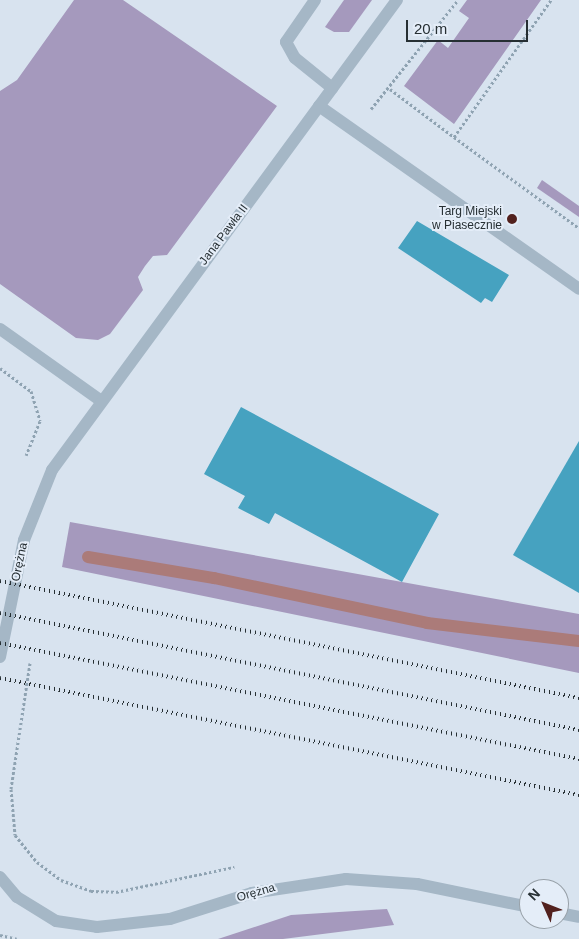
<!DOCTYPE html>
<html>
<head>
<meta charset="utf-8">
<style>
	body { margin:0 }
	#map { position:relative; width:579px; height:939px; overflow:hidden; background:#d8e3ef; font-family:Arial,sans-serif }
	div>[style] { position:absolute }
	.green>* { inset:0; background:#a599bd }
	.stream>* { height:12px; margin:-6px; padding:0 6px; transform-origin:6px; border-radius:6px; background:#ab7b79 }
	.building>* { inset:0; background:#46a2c0 }
	.path>* { height:3px; margin-top:-1.5px; transform-origin:0; background:repeating-linear-gradient(90deg,#8fa3b2 0 2.5px,transparent 0 5px) }
	.minor>* { height:12px; margin:-6px; padding:0 6px; transform-origin:6px; border-radius:6px; background:#a5b7c6 }
	.rail>* { height:4px; margin-top:-2px; transform-origin:0; background:repeating-linear-gradient(90deg,#262f33 0 1px,transparent 0 5px) }
	.dots>* { width:14px; height:14px; translate:-50% -50%; box-sizing:border-box; border:2px solid #e4edf8; border-radius:50% }
	span { translate:-50% -50%; white-space:nowrap; text-align:center; line-height:1.15; -webkit-text-stroke:4px #e4edf8; paint-order:stroke }
	.poi-label { font-size:12px; color:#262f33 }
	.right { translate:-100% -50%; text-align:right }
	.street-label { font-size:12px; color:#262f33 }
	.north { position:absolute; left:519px; top:879px; width:50px; height:50px; box-sizing:border-box; background:#e4edf8; border:1px solid #98a1a9; border-radius:50%; rotate:314deg; font-size:14px; font-weight:700; line-height:20px; text-align:center; color:#262f33 }
	.north::after { content:''; display:block; margin:auto; width:18px; height:22px; background:#52211e; clip-path:polygon(50% 0,100% 100%,50% 72%,0 100%) }
	.scale { position:absolute; left:406px; top:20px; width:122px; height:22px; box-sizing:border-box; border:2px solid #262f33; border-top:0; padding-left:6px; font-size:15px; line-height:18px; white-space:nowrap; color:#262f33; -webkit-text-stroke:4px #e4edf8; paint-order:stroke }
</style>
</head>
<body>
<div id="map">
	<div class="green">
		<i style="clip-path:polygon(74px 0,123px 0,277px 106px,167px 255px,153px 256px,145px 266px,138px 277px,143px 290px,110px 334px,98px 340px,76px 338px,0 284px,0 91px,17px 80px)"></i>
		<i style="clip-path:polygon(344px 0,372px 0,349px 32px,334px 32px,325px 27px)"></i>
		<i style="clip-path:polygon(467px 0,541px 0,454px 124px,404px 86px,438px 40px,448px 48px,469px 18px,459px 11px)"></i>
		<i style="clip-path:polygon(542px 180px,579px 206px,579px 217px,537px 188px)"></i>
		<i style="clip-path:polygon(70px 522px,579px 614px,579px 673px,62px 567px)"></i>
		<i style="clip-path:polygon(387px 909px,394px 925px,283px 939px,218px 939px,291px 915px)"></i>
	</div>
	<div class="stream">
		<i style="left:88px;top:557px;width:128px;rotate:9.5deg"></i>
		<i style="left:214px;top:578px;width:218px;rotate:11.9deg"></i>
		<i style="left:427px;top:623px;width:153px;rotate:6.8deg"></i>
	</div>
	<div class="building">
		<i style="clip-path:polygon(417px 221px,509px 275px,492px 302px,485px 298px,481px 303px,398px 248px)"></i>
		<i style="clip-path:polygon(241px 407px,439px 514px,402px 582px,275px 513px,269px 524px,238px 508px,245px 496px,204px 474px)"></i>
		<i style="clip-path:polygon(579px 441px,579px 593px,513px 555px)"></i>
	</div>
	<div class="path">
		<i style="left:390px;top:89px;width:80px;rotate:36.9deg"></i>
		<i style="left:454px;top:137px;width:168px;rotate:-54.7deg"></i>
		<i style="left:371px;top:109px;width:139px;rotate:-51.4deg"></i>
		<i style="left:454px;top:137px;width:155px;rotate:36.1deg"></i>
		<i style="left:0;top:368px;width:39px;rotate:37deg"></i>
		<i style="left:31px;top:391px;width:31px;rotate:73deg"></i>
		<i style="left:40px;top:421px;width:37px;rotate:112deg"></i>
		<i style="left:30px;top:663px;width:127px;rotate:98.6deg"></i>
		<i style="left:11px;top:789px;width:46px;rotate:85deg"></i>
		<i style="left:15px;top:835px;width:35px;rotate:51deg"></i>
		<i style="left:37px;top:862px;width:30px;rotate:37deg"></i>
		<i style="left:61px;top:880px;width:32px;rotate:20deg"></i>
		<i style="left:91px;top:891px;width:25px;rotate:2deg"></i>
		<i style="left:116px;top:892px;width:121px;rotate:-12deg"></i>
		<i style="left:0;top:935px;width:17px;rotate:13deg"></i>
	</div>
	<div class="minor">
		<i style="left:315px;top:0;width:51px;rotate:124.6deg"></i>
		<i style="left:286px;top:42px;width:18px;rotate:61deg"></i>
		<i style="left:295px;top:58px;width:48px;rotate:39deg"></i>
		<i style="left:319px;top:106px;width:318px;rotate:35.1deg"></i>
		<i style="left:0;top:329px;width:123px;rotate:35.4deg"></i>
		<i style="left:0;top:657px;width:119px;rotate:-78.4deg"></i>
		<i style="left:24px;top:540px;width:75px;rotate:-68.2deg"></i>
		<i style="left:52px;top:470px;width:583px;rotate:-53.72deg"></i>
		<i style="left:0;top:877px;width:26px;rotate:50deg"></i>
		<i style="left:17px;top:897px;width:46px;rotate:31.6deg"></i>
		<i style="left:56px;top:921px;width:41px;rotate:8.3deg"></i>
		<i style="left:97px;top:927px;width:73px;rotate:-6.3deg"></i>
		<i style="left:170px;top:919px;width:86px;rotate:-17.6deg"></i>
		<i style="left:252px;top:893px;width:95px;rotate:-8.5deg"></i>
		<i style="left:346px;top:879px;width:71px;rotate:4deg"></i>
		<i style="left:417px;top:884px;width:114px;rotate:11.6deg"></i>
		<i style="left:559px;top:913px;width:20px;rotate:11deg"></i>
	</div>
	<div class="rail">
		<i style="left:0;top:581px;width:591px;rotate:11.42deg"></i>
		<i style="left:0;top:613px;width:591px;rotate:11.42deg"></i>
		<i style="left:0;top:643px;width:591px;rotate:11.33deg"></i>
		<i style="left:0;top:678px;width:591px;rotate:11.42deg"></i>
	</div>
	<div class="dots">
		<i style="left:512px;top:219px;background:#52211e"></i>
	</div>
	<div class="poi-label">
		<span class="right" style="left:502px;top:219px">Targ Miejski<br>w Piasecznie</span>
	</div>
	<div class="street-label">
		<span style="left:224px;top:235px;rotate:-53deg">Jana Pawła II</span>
		<span style="left:20px;top:562px;rotate:-78deg">Orężna</span>
		<span style="left:256px;top:893px;rotate:-16deg">Orężna</span>
	</div>
	<div class="north">N</div>
	<div class="scale">20 m</div>
</div>
</body>
</html>
